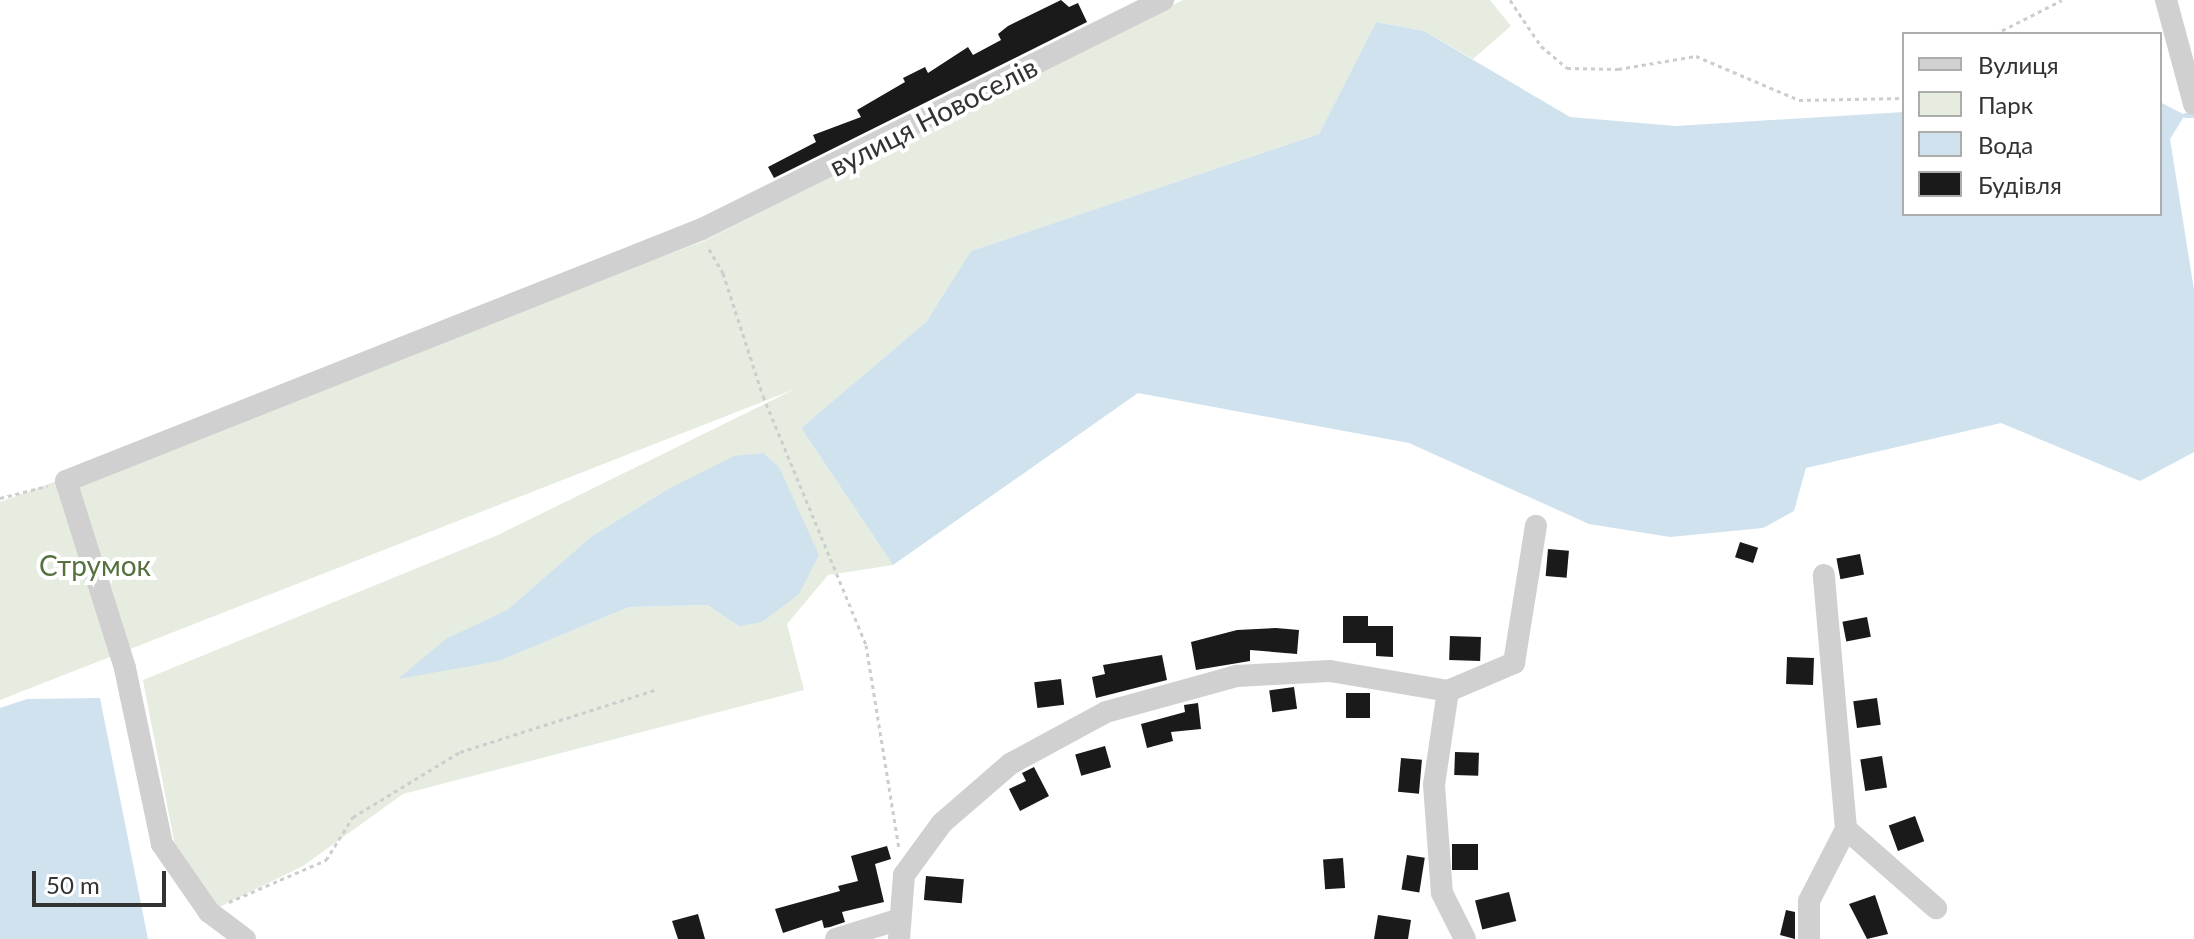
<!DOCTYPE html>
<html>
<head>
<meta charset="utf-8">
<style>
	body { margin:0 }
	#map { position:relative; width:2194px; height:939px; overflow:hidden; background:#fff; font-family:Lato,sans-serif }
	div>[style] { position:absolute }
	.green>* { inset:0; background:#e6ecdf }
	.water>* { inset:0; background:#cfe2ee }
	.stream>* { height:5px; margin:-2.5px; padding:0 2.5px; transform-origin:2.5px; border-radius:2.5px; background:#cfe2ee }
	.building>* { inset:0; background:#1a1a1a; transform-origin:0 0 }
	.path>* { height:3px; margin-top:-1.5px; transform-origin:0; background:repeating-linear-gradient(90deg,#cdcdcd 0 4px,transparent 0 8px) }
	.minor>* { height:22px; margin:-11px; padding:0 11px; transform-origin:11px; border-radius:11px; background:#d0d0d0 }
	span { translate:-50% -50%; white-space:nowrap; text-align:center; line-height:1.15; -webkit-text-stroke:8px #fff; paint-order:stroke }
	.street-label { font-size:28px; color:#333 }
	.park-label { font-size:28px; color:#56703f }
	.legend { position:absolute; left:1902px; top:32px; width:260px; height:184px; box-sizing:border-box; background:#fff; border:2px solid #adadad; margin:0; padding:10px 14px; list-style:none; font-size:24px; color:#333 }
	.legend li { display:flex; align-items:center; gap:16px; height:40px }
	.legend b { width:40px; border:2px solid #adadad }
	.scale { position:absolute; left:32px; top:871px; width:134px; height:36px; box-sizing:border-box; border:4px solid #333; border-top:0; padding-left:10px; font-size:24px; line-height:28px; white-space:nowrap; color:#333; -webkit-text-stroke:6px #fff; paint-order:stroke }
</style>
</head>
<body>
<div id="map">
	<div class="green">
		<i style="clip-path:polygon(evenodd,1183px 0,1490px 0,1511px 26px,1473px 59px,1424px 31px,1376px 22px,1319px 134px,971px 251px,926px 322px,801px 428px,893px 565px,828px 575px,787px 624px,804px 690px,403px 794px,303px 866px,209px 912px,177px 856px,143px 680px,498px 535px,795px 389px,0 700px,0 502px,704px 241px,1183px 0,668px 489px,739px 626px,707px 605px,629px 607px,499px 661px,447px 638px,507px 610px,592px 536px,668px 489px)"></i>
	</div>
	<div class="water">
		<i style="clip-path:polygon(1376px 22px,1424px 31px,1570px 117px,1676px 126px,1904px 112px,1904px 214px,2160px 214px,2160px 102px,2185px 115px,2170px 139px,2194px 290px,2194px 452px,2140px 481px,2001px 423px,1806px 468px,1794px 511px,1763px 528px,1670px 537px,1589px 524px,1409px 443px,1138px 393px,893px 565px,801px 428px,926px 322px,971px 251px,1319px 134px)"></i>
		<i style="clip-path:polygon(763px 453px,779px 467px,819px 555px,799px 594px,762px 622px,739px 626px,707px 605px,629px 607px,499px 661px,398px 679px,447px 638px,507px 610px,592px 536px,668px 489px,734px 456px)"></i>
		<i style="clip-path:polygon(100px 698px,148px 939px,0 939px,0 708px,27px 699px)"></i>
	</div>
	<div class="stream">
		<i style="left:2185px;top:115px;width:9px"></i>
	</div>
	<div class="building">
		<i style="clip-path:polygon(1061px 0,1069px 7px,1078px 3px,1087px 22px,774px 178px,768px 167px,816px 142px,813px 135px,861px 117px,857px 110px,905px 82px,903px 78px,925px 67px,928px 73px,968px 47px,973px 55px,1001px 40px,998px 34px,1008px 26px)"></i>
		<i style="left:1740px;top:542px;width:19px;height:16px;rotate:18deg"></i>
		<i style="left:1548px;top:549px;width:21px;height:27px;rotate:5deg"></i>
		<i style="left:1860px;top:554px;width:21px;height:24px;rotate:79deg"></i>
		<i style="clip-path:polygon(1343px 616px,1368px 616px,1368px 626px,1393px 626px,1393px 657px,1376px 656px,1376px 643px,1343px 643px)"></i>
		<i style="left:1867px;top:617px;width:20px;height:25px;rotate:79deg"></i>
		<i style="clip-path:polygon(1276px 628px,1299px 630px,1297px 654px,1250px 650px,1250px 661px,1196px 670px,1191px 642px,1237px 630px)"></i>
		<i style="left:1450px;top:636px;width:31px;height:24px;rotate:2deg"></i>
		<i style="clip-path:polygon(1162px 655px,1167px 680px,1096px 698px,1092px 677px,1105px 674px,1103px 665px)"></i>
		<i style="left:1787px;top:657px;width:27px;height:27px;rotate:2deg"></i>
		<i style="left:1061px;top:679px;width:26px;height:27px;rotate:83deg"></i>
		<i style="left:1294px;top:687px;width:22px;height:25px;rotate:82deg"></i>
		<i style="left:1346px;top:693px;width:24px;height:25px"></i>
		<i style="left:1877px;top:698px;width:27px;height:24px;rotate:82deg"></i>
		<i style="clip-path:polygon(1198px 703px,1201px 729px,1171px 732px,1173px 741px,1147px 748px,1141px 724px,1185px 712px,1184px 705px)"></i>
		<i style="left:1105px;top:746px;width:22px;height:31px;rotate:74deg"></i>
		<i style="left:1455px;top:752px;width:24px;height:23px;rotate:2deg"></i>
		<i style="left:1882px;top:756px;width:32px;height:22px;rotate:81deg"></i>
		<i style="left:1401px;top:758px;width:21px;height:34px;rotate:5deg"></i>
		<i style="clip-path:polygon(1034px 767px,1049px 796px,1020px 811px,1009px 789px,1026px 781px,1022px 773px)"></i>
		<i style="left:1915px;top:816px;width:27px;height:28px;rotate:70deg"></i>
		<i style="left:1452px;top:844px;width:26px;height:26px"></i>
		<i style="clip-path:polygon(887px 846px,891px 859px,875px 864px,884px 902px,842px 912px,845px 922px,830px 927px,824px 928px,822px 920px,783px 933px,775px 909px,840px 891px,838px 886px,858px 881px,851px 856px)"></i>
		<i style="left:1407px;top:855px;width:18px;height:35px;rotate:9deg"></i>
		<i style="left:1343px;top:858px;width:30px;height:20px;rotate:86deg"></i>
		<i style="left:926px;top:876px;width:38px;height:24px;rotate:5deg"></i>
		<i style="left:1509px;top:892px;width:30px;height:35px;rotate:76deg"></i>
		<i style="clip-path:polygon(1875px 895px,1888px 934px,1867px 939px,1849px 904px)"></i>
		<i style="clip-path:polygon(1786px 910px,1795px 912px,1795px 939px,1780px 935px)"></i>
		<i style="clip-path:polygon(698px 914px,705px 939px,678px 939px,672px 921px)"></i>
		<i style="clip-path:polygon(1378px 915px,1411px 920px,1408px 939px,1374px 939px)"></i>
	</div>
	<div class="path">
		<i style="left:1510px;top:0;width:55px;rotate:56deg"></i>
		<i style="left:1541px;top:46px;width:34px;rotate:40deg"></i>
		<i style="left:1567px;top:68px;width:51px;rotate:1.1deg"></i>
		<i style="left:1618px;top:69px;width:79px;rotate:-9.5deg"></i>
		<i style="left:1696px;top:56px;width:112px;rotate:23.1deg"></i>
		<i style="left:1799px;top:100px;width:105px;rotate:-1.1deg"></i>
		<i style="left:1995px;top:34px;width:75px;rotate:-26.9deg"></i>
		<i style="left:709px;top:249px;width:28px;rotate:60deg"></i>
		<i style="left:723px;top:273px;width:129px;rotate:72deg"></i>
		<i style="left:763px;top:396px;width:269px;rotate:67.5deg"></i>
		<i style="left:866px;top:645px;width:206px;rotate:80.8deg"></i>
		<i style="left:0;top:498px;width:49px;rotate:-14.3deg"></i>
		<i style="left:229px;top:902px;width:106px;rotate:-23.4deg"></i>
		<i style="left:326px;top:860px;width:51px;rotate:-57.9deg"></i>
		<i style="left:353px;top:817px;width:125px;rotate:-31.3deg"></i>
		<i style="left:460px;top:752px;width:207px;rotate:-17.7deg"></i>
	</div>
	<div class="minor">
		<i style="left:2166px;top:0;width:108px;rotate:74.9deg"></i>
		<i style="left:1448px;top:691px;width:95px;rotate:98.5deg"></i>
		<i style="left:1434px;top:785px;width:108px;rotate:85.8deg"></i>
		<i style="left:1442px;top:893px;width:51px;rotate:63.4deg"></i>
		<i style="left:1846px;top:829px;width:120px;rotate:41.3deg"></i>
		<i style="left:245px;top:939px;width:45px;rotate:-143.1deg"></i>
		<i style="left:209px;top:912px;width:83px;rotate:-124.7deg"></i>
		<i style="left:162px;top:844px;width:180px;rotate:-101.9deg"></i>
		<i style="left:125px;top:668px;width:196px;rotate:-107.5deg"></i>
		<i style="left:66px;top:481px;width:684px;rotate:-21.61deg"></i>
		<i style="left:702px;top:229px;width:515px;rotate:-26.42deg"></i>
		<i style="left:836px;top:939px;width:64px;rotate:-17.3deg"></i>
		<i style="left:899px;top:939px;width:64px;rotate:-85.5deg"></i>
		<i style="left:904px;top:875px;width:64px;rotate:-53.8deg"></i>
		<i style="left:942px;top:823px;width:90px;rotate:-40.9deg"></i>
		<i style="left:1010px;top:764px;width:109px;rotate:-28.4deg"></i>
		<i style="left:1106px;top:712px;width:136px;rotate:-15.4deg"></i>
		<i style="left:1237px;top:676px;width:93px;rotate:-3.1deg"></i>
		<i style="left:1330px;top:671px;width:120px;rotate:9.6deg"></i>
		<i style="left:1448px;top:691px;width:72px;rotate:-23deg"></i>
		<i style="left:1514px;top:663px;width:139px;rotate:-80.9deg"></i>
		<i style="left:1809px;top:939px;width:38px;rotate:-90deg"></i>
		<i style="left:1809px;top:901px;width:81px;rotate:-62.8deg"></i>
		<i style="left:1846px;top:829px;width:255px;rotate:-95deg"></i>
	</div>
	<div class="street-label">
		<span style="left:933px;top:116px;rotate:-27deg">вулиця Новоселів</span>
	</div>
	<div class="park-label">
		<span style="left:95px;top:565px">Струмок</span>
	</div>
	<ul class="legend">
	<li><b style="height:10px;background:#d0d0d0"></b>Вулиця</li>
	<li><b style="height:22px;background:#e6ecdf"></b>Парк</li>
	<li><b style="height:22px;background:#cfe2ee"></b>Вода</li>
	<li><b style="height:22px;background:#1a1a1a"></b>Будівля</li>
	</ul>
	<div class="scale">50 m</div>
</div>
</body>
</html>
